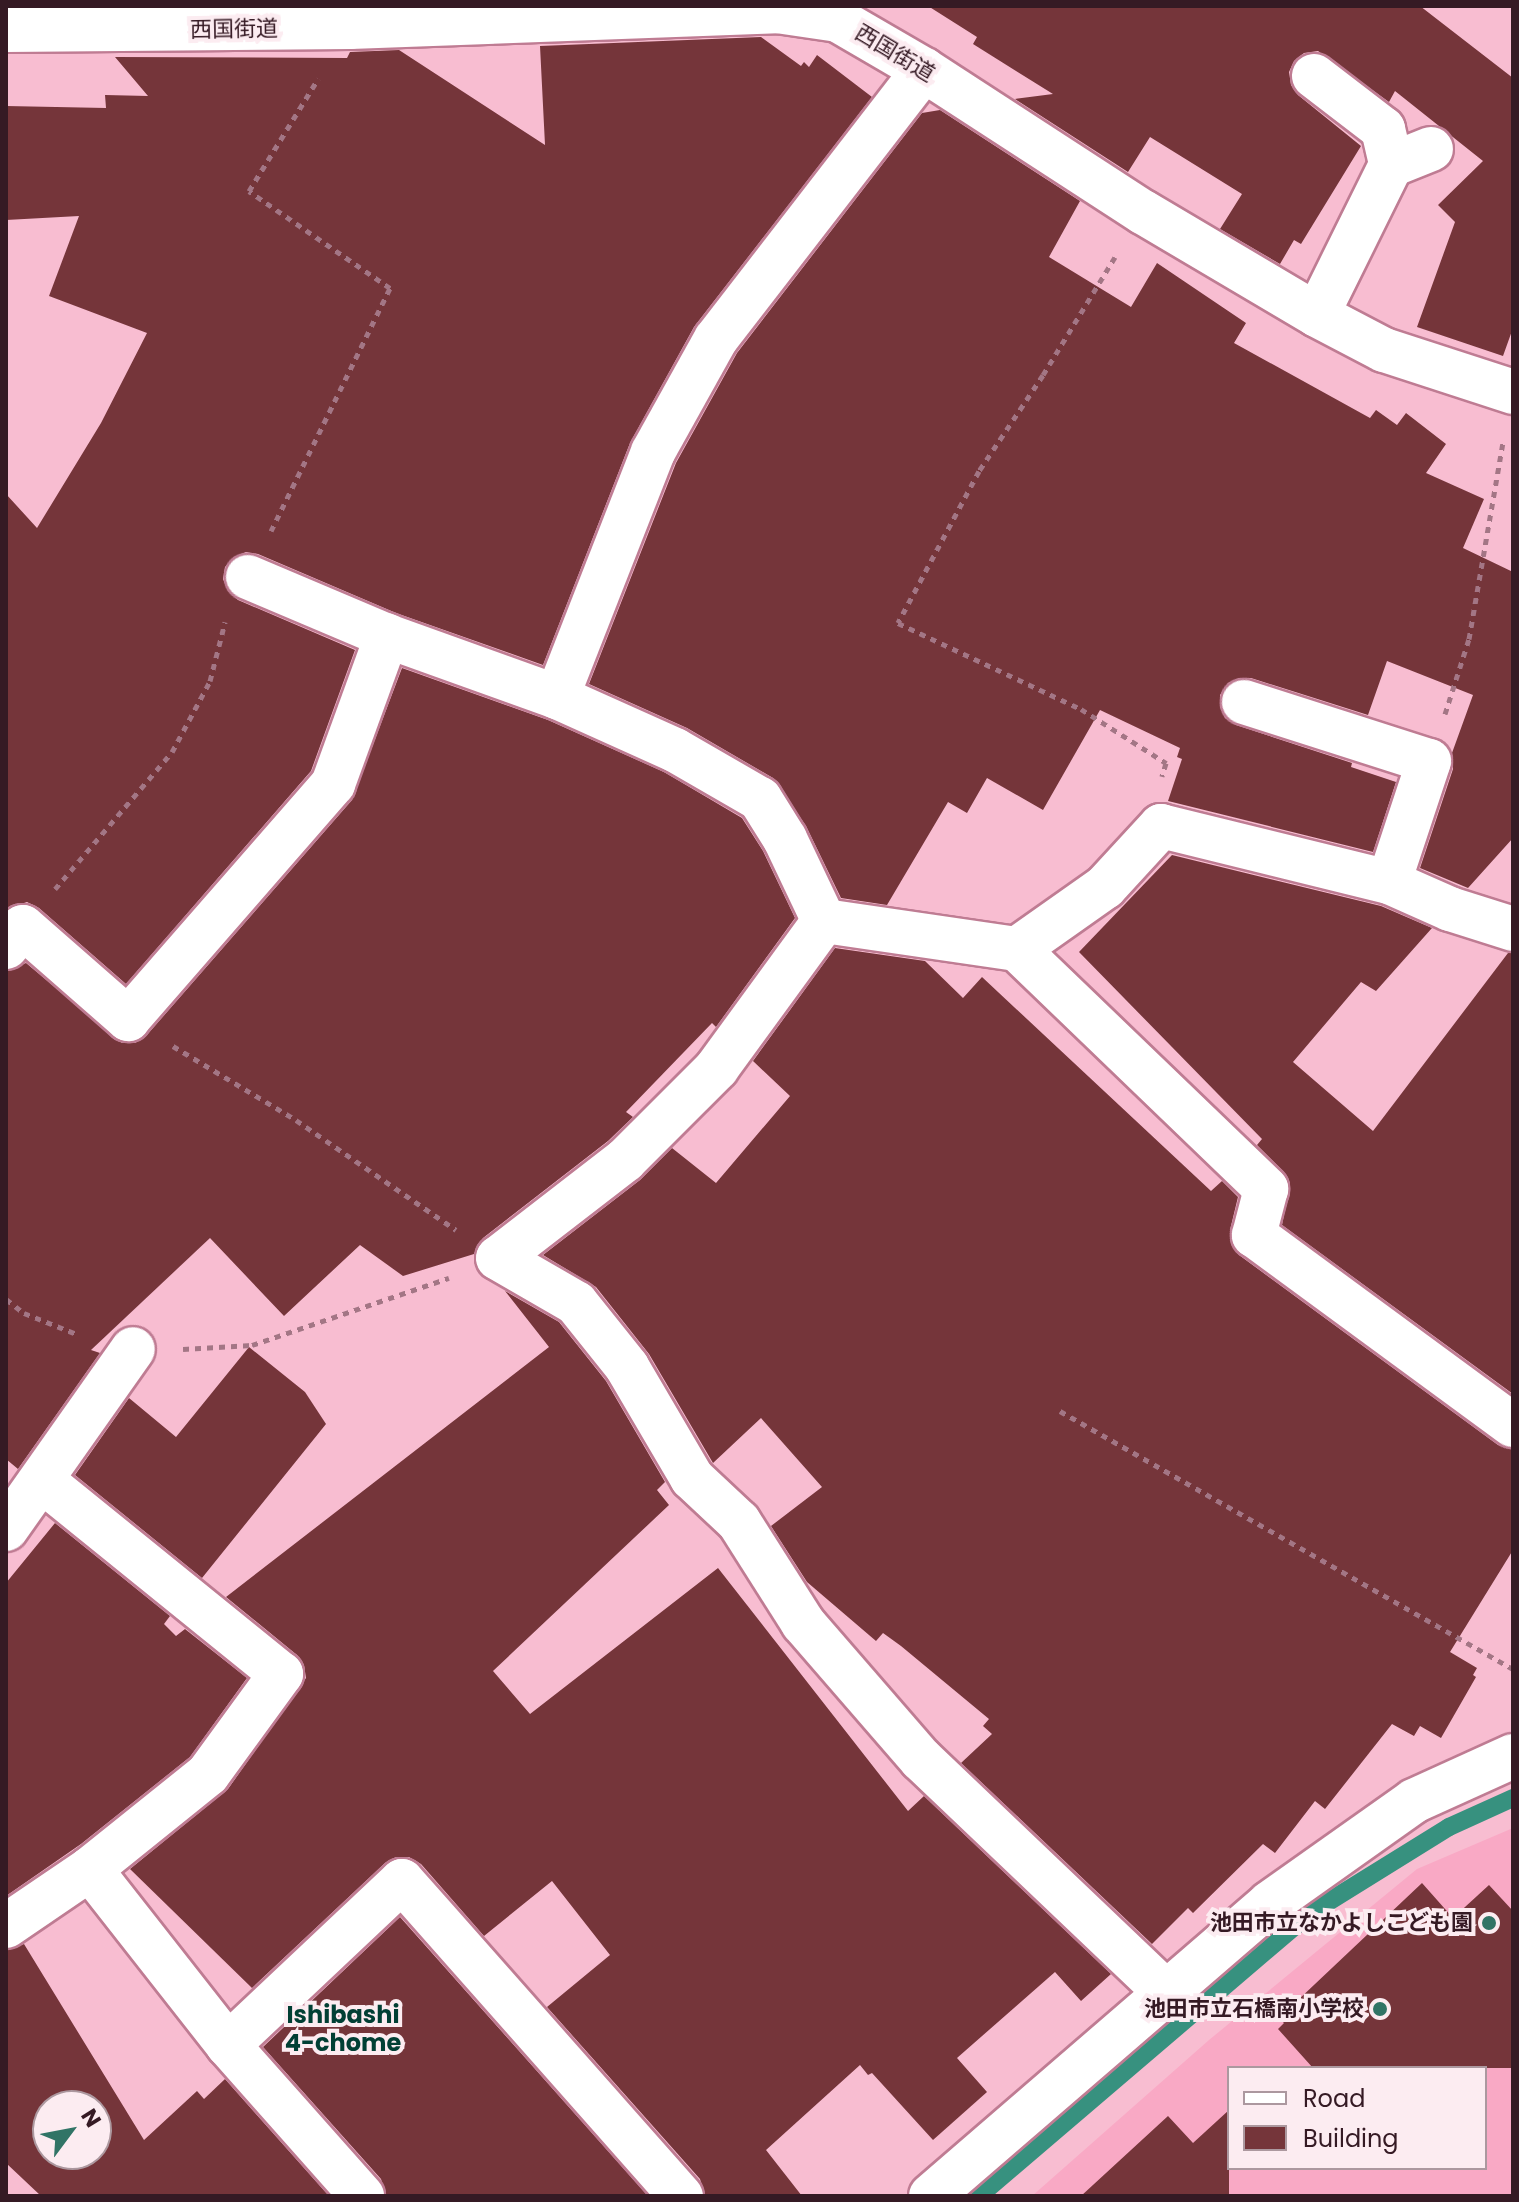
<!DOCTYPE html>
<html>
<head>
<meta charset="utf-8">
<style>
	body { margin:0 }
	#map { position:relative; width:1519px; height:2202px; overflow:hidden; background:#f8bdd1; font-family:Poppins,"Noto Sans JP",sans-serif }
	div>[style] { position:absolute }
	.built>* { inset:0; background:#f9a9c5 }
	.stream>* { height:18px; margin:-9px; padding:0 9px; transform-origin:9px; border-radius:9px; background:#37917f }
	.building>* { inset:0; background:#75353a }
	.path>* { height:5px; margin-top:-2.5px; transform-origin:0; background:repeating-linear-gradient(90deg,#a37685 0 6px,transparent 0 12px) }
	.roads { filter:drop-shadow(2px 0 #bf7c93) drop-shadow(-2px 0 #bf7c93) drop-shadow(0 2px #bf7c93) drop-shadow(0 -2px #bf7c93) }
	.street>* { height:44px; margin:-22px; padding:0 22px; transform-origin:22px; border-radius:22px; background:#fff }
	.dots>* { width:22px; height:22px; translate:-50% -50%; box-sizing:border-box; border:4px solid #fcecf1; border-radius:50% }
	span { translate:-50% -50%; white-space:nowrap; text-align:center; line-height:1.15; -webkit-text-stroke:8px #fcecf1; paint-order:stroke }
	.street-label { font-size:22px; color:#351a24 }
	.poi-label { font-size:22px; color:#351a24; font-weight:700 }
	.right { translate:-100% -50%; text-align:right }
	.neighbourhood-label { font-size:24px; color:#013f34; font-weight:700 }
	.frame { position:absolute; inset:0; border:8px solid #351a24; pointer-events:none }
	.legend { position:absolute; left:1227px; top:2066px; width:260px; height:104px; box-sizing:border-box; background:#fcecf1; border:2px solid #ac989f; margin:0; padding:10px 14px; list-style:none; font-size:24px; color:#351a24 }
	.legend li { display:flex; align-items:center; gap:16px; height:40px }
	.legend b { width:40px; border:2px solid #ac989f }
	.north { position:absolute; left:32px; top:2090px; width:80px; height:80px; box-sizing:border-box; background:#fcecf1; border:2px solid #ac989f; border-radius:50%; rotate:58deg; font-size:22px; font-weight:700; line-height:32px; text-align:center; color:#351a24 }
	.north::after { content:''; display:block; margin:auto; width:28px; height:36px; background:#317466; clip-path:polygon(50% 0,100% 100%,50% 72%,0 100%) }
</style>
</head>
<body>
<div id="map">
	<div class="built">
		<i style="clip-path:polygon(evenodd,1513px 1828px,1513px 2196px,1032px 2196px,1209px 2040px,1417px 1869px,1513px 1828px,1229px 2068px,1485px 2068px,1485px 2168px,1229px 2168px,1229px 2068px)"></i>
	</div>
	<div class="stream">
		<i style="left:979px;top:2196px;width:438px;rotate:-40.5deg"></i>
		<i style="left:1312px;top:1912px;width:161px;rotate:-31.8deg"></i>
		<i style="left:1449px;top:1827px;width:70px;rotate:-24.4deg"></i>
	</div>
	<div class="building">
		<i style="clip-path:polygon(928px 6px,1420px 6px,1513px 78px,1513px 328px,1503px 356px,1417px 327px,1455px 222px,1438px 205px,1483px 161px,1395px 91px,1389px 102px,1318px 51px,1304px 53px,1294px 61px,1289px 72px,1291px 85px,1298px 95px,1361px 146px,1301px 244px,1294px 240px,1280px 264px,1220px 229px,1242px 194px,1150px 137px,1128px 172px,1015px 99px,1053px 94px,973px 44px,977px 37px)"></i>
		<i style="clip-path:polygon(761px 37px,801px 66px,804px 62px,809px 67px,817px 55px,872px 97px,694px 327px,630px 443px,543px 665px,396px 613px,258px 554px,246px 552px,234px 557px,225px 567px,223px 579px,228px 591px,238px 600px,355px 650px,311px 771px,126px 984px,39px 908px,27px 902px,6px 909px,6px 494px,37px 528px,101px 423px,147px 333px,49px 296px,79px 216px,6px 220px,6px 106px,106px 108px,105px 95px,148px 96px,115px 57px,347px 58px,350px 52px,399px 50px,545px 145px,540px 46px)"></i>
		<i style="clip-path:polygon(940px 110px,1080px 201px,1049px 257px,1131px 307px,1157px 263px,1246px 323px,1234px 343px,1370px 418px,1376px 410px,1397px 425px,1406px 413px,1446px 444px,1426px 473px,1484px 499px,1463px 548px,1513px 572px,1513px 838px,1468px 888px,1420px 868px,1453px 769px,1452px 753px,1473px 695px,1387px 661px,1368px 715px,1251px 678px,1239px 678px,1228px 683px,1220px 695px,1220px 707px,1225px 718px,1236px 725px,1352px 763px,1351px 767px,1396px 782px,1373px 852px,1168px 801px,1182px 759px,1177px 757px,1180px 748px,1100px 710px,1043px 810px,987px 778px,967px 813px,948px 802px,887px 905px,841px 898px,806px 826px,773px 778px,687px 728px,589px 684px,676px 463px,737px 353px,922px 113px)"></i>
		<i style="clip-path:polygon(402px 668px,548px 720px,664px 772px,742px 818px,763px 851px,795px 918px,716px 1027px,712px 1023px,626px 1112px,633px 1117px,608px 1141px,483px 1238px,474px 1254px,403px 1276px,360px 1245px,284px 1316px,210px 1238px,91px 1350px,100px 1353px,18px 1469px,6px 1459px,6px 971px,26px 963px,122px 1043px,135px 1043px,146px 1036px,352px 800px)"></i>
		<i style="clip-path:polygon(1172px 855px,1381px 906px,1432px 928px,1376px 991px,1361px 982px,1293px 1062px,1373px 1131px,1508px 953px,1513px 953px,1513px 1394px,1282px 1225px,1290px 1183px,1283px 1171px,1257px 1145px,1262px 1139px,1079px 952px)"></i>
		<i style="clip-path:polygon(835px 948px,925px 961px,963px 998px,982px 977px,1211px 1191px,1222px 1181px,1238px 1197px,1230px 1230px,1231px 1244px,1239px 1255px,1498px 1445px,1513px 1450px,1513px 1550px,1450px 1652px,1477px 1668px,1473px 1675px,1476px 1677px,1441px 1738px,1420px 1726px,1414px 1736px,1392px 1724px,1325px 1809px,1315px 1801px,1275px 1853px,1263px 1844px,1193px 1913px,1188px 1908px,1152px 1944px,961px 1763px,992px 1734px,983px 1726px,989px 1719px,901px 1646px,883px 1633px,876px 1641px,807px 1582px,771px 1526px,822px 1487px,761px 1418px,713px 1463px,649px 1354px,596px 1287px,543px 1255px,640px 1180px,672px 1148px,716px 1183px,790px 1096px,753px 1061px)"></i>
		<i style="clip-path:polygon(505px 1291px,559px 1322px,606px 1381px,665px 1482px,657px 1490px,669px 1505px,493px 1671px,530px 1714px,718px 1568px,908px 1811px,924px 1796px,1111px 1974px,1081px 2001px,1055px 1972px,957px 2058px,987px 2092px,933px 2140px,872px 2073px,868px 2075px,860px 2065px,766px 2150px,802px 2196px,705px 2196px,700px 2179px,547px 2007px,610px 1955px,552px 1881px,484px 1936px,421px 1864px,409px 1857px,396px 1857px,385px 1863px,252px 1988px,130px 1869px,228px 1789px,306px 1678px,304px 1665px,297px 1655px,226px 1597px,549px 1347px)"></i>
		<i style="clip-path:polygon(249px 1347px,305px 1392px,326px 1424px,202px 1578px,75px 1475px,129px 1398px,176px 1437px)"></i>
		<i style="clip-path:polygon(55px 1523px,170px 1616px,164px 1624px,176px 1636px,185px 1629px,247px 1678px,190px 1757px,81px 1844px,6px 1896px,6px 1583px)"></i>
		<i style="clip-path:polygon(1422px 1883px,1453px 1918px,1489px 1885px,1513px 1911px,1513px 2068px,1313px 2068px,1278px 2029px,1284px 2023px,1279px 2018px)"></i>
		<i style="clip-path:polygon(400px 1917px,648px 2196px,386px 2196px,381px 2179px,263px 2047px)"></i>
		<i style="clip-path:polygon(evenodd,24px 1944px,144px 2140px,197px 2091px,204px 2099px,225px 2079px,329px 2196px,41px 2196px,6px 2163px,6px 1951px,24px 1944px,48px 2106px,96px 2106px,96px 2154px,48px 2154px,48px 2106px)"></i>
		<i style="clip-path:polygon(1229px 2110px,1229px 2196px,1081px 2196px,1168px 2116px,1193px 2143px)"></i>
	</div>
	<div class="path">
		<i style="left:1115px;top:257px;width:138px;rotate:121.4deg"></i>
		<i style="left:1043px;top:375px;width:115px;rotate:123.7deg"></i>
		<i style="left:979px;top:471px;width:172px;rotate:118.1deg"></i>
		<i style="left:898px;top:623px;width:202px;rotate:25.2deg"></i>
		<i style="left:1081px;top:709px;width:101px;rotate:32.4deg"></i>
		<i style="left:1166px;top:763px;width:14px;rotate:107deg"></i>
		<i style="left:271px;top:531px;width:271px;rotate:-63.9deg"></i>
		<i style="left:390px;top:288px;width:171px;rotate:-145.5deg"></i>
		<i style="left:249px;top:191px;width:132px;rotate:-58.4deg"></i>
		<i style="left:1445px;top:714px;width:79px;rotate:-72.3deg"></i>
		<i style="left:1469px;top:639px;width:199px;rotate:-80.2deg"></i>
		<i style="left:55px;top:889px;width:180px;rotate:-49.5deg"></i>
		<i style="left:172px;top:752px;width:81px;rotate:-61.8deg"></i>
		<i style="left:210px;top:681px;width:61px;rotate:-75.7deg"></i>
		<i style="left:173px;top:1046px;width:144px;rotate:31deg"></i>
		<i style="left:296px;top:1120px;width:194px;rotate:34.5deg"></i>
		<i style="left:6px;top:1299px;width:23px;rotate:38deg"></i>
		<i style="left:24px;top:1313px;width:59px;rotate:21.8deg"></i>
		<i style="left:183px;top:1349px;width:69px;rotate:-3.3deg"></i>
		<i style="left:252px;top:1345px;width:208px;rotate:-18.8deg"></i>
		<i style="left:1060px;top:1411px;width:521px;rotate:29.66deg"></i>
	</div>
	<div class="roads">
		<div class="street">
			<i style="left:6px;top:30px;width:344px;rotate:-0.5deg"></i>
			<i style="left:350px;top:27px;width:427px;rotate:-2.1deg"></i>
			<i style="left:777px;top:11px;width:62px;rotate:8.4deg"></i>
			<i style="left:838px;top:20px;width:99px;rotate:30.2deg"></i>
			<i style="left:924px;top:70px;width:261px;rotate:33deg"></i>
			<i style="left:1143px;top:212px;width:202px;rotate:30.6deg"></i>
			<i style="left:1317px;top:315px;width:76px;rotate:27.6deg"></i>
			<i style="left:1384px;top:350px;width:136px;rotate:18deg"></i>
			<i style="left:1314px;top:76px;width:87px;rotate:37.5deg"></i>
			<i style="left:1383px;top:129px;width:37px;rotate:77deg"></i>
			<i style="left:1391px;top:165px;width:167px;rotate:116.3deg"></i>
			<i style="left:1391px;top:165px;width:43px;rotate:-21.8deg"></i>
			<i style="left:248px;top:577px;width:151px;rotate:23deg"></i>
			<i style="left:387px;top:636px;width:181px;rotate:19.7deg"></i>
			<i style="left:557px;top:697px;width:129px;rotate:24.2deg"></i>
			<i style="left:675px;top:750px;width:98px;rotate:30deg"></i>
			<i style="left:760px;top:799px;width:47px;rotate:58deg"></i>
			<i style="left:785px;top:839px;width:91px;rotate:64.6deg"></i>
			<i style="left:824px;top:921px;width:195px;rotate:8.3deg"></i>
			<i style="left:1017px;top:949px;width:346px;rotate:43.9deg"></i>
			<i style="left:1266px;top:1189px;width:48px;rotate:104.6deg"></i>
			<i style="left:1254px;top:1235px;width:321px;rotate:36.3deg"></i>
			<i style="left:557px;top:697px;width:263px;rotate:-68.6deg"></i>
			<i style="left:653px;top:452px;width:129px;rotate:-60.9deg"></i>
			<i style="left:716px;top:339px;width:340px;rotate:-52.3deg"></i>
			<i style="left:1244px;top:702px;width:194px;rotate:17.7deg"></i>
			<i style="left:1429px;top:761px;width:127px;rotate:108.3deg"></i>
			<i style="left:824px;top:921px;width:182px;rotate:126.1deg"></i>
			<i style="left:717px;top:1068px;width:130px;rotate:135deg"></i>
			<i style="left:625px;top:1160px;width:160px;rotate:142.3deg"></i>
			<i style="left:498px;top:1258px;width:90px;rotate:30deg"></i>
			<i style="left:576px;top:1303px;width:82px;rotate:51.4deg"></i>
			<i style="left:627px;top:1367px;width:129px;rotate:59.6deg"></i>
			<i style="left:692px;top:1478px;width:64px;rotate:43.1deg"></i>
			<i style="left:739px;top:1522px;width:120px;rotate:57.6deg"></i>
			<i style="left:803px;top:1623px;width:180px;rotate:49.1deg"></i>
			<i style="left:921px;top:1759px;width:338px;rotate:43.6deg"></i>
			<i style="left:6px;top:947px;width:26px;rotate:-50deg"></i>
			<i style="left:23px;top:927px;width:140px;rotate:41.2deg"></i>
			<i style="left:128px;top:1019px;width:312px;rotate:-48.9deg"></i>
			<i style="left:333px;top:784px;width:158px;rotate:-70deg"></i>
			<i style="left:1017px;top:949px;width:108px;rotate:-35.2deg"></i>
			<i style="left:1105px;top:887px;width:83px;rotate:-47.4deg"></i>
			<i style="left:1161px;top:826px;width:235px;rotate:13.8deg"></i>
			<i style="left:1389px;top:882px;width:67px;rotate:23.9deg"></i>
			<i style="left:1450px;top:909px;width:66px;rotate:17.6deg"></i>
			<i style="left:6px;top:1529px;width:220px;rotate:-54.8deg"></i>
			<i style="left:90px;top:1869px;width:224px;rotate:51.9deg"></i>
			<i style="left:228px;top:2045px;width:202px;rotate:48.4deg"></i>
			<i style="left:6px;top:1926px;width:102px;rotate:-34.2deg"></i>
			<i style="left:90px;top:1869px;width:151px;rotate:-38.8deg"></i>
			<i style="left:208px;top:1774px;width:124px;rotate:-53.9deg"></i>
			<i style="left:281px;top:1674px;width:306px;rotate:-141deg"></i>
			<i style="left:228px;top:2045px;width:239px;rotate:-43.3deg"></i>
			<i style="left:402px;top:1881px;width:421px;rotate:48.5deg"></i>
			<i style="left:931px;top:2196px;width:448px;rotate:-40.8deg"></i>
			<i style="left:1270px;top:1903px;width:176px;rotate:-35.3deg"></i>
			<i style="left:1414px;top:1801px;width:109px;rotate:-24.4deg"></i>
		</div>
	</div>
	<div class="dots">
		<i style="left:1489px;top:1923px;background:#317466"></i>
		<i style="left:1380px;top:2009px;background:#317466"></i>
	</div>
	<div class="street-label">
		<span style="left:234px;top:29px;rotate:-1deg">西国街道</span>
		<span style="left:895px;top:53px;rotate:31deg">西国街道</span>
	</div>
	<div class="poi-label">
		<span class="right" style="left:1473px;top:1923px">池田市立なかよしこども園</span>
		<span class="right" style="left:1364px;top:2009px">池田市立石橋南小学校</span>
	</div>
	<div class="neighbourhood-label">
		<span style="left:343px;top:2029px">Ishibashi<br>4-chome</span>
	</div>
	<div class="frame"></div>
	<ul class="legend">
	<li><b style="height:10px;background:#fff"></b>Road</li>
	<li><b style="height:22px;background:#75353a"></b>Building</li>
	</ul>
	<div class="north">N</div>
</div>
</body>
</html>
